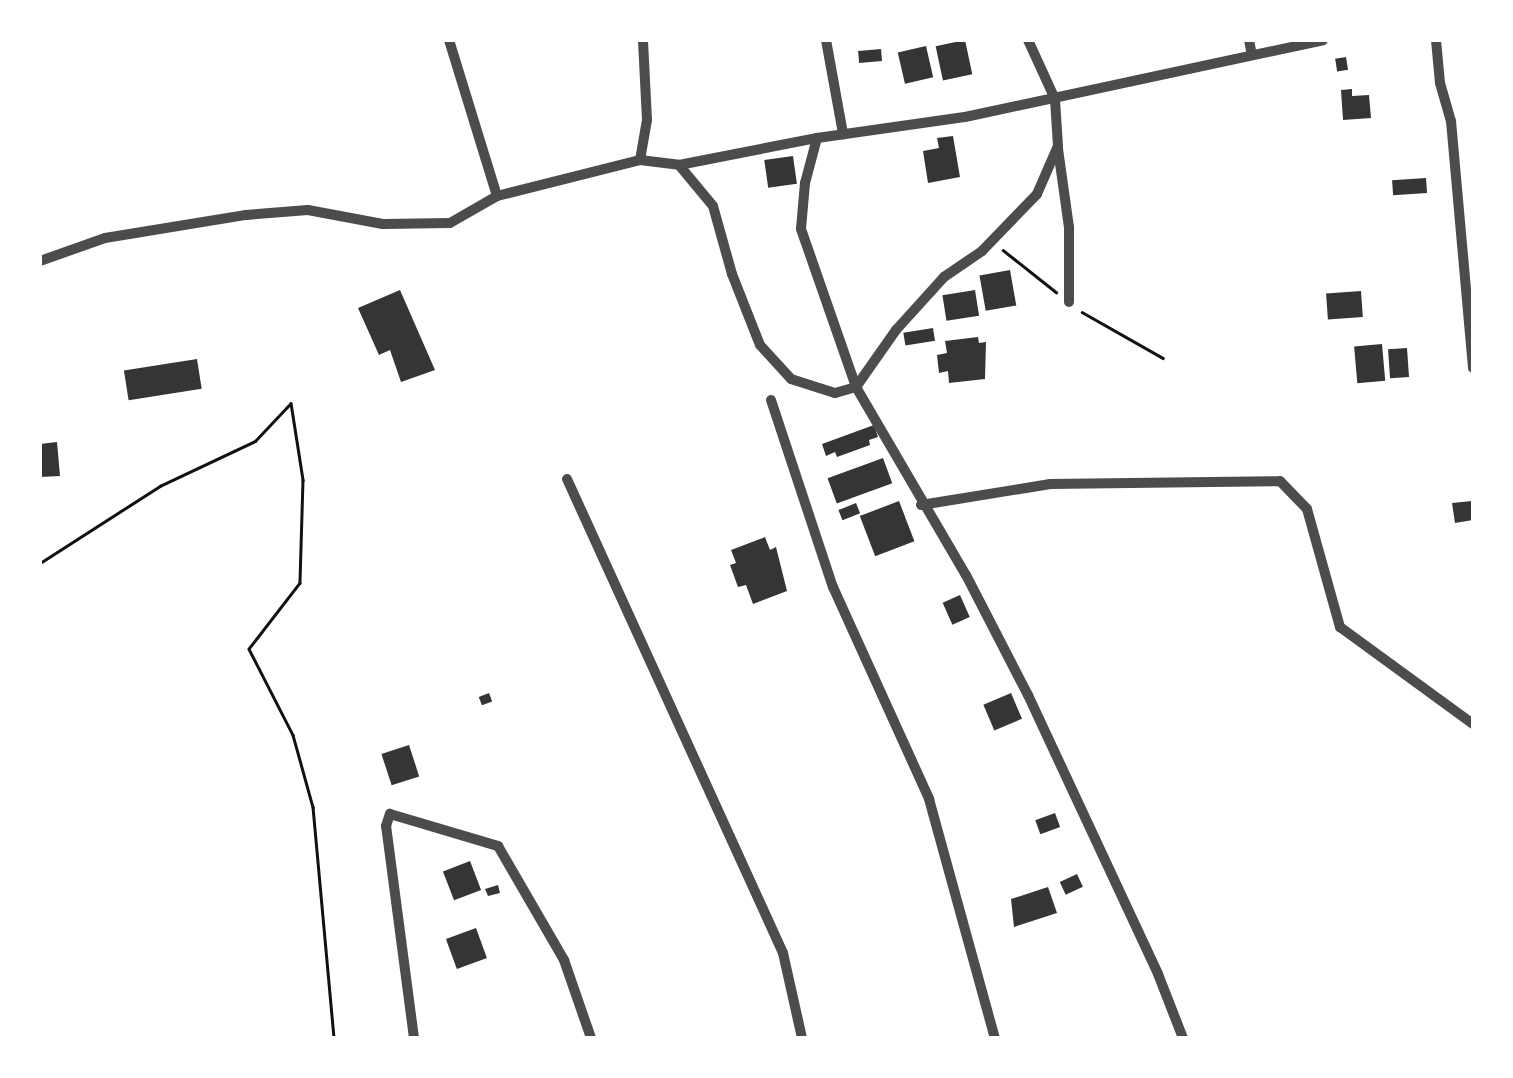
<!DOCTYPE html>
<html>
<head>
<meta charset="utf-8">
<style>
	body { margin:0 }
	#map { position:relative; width:1513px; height:1078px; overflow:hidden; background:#fff; font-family:"Open Sans",sans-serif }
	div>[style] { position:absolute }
	.building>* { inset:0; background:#353535; transform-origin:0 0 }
	.path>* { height:2.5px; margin:-1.25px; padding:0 1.25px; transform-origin:1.25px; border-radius:1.25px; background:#111 }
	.minor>* { height:10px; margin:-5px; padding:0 5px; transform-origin:5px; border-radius:5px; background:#4c4c4c }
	span { translate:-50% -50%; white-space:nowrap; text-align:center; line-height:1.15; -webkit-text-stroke:9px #fff; paint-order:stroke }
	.frame { position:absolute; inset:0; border:42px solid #fff; pointer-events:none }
</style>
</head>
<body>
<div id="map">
	<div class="building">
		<i style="left:965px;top:40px;width:35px;height:30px;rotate:78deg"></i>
		<i style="left:926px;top:46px;width:32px;height:29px;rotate:77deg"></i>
		<i style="left:881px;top:49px;width:12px;height:23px;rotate:85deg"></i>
		<i style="left:1346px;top:57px;width:13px;height:11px;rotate:81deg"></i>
		<i style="clip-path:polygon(1352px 89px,1352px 96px,1369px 95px,1371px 118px,1343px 120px,1341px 90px)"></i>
		<i style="clip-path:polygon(953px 136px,960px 177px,928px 183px,923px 151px,939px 148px,937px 138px)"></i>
		<i style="left:793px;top:156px;width:28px;height:29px;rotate:82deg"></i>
		<i style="left:1426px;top:178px;width:15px;height:34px;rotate:86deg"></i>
		<i style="left:1010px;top:270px;width:36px;height:31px;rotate:80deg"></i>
		<i style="clip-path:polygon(400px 290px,435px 370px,401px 382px,390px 350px,379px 355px,358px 308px)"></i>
		<i style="left:975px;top:290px;width:26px;height:33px;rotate:81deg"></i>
		<i style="left:1361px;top:291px;width:26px;height:35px;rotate:86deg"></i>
		<i style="left:933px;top:328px;width:13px;height:30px;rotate:81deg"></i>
		<i style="clip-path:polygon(978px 337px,979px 343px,986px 342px,985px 379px,949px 383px,948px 371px,939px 373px,937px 355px,947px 353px,945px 341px)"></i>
		<i style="left:1382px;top:344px;width:37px;height:28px;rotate:85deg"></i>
		<i style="left:1407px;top:348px;width:29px;height:19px;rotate:86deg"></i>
		<i style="left:197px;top:359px;width:30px;height:74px;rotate:81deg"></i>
		<i style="clip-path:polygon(874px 425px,878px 437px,869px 440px,870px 445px,837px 457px,835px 452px,826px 456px,822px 444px)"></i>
		<i style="clip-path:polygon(57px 442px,60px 476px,40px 477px,40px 444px)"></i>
		<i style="left:883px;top:458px;width:27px;height:59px;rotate:70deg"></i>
		<i style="left:899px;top:501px;width:43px;height:42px;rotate:69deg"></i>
		<i style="clip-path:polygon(1472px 501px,1473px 520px,1455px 523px,1452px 503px)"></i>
		<i style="left:856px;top:503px;width:11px;height:19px;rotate:68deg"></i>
		<i style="clip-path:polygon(765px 537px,770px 550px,776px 547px,787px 591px,753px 604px,746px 585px,738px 587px,730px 565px,736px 563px,731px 550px)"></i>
		<i style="left:960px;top:595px;width:24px;height:19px;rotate:66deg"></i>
		<i style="left:489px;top:693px;width:9px;height:11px;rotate:69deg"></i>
		<i style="left:1011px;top:693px;width:28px;height:30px;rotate:67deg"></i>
		<i style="left:409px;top:745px;width:33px;height:29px;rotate:72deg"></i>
		<i style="left:1055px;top:813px;width:15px;height:21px;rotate:70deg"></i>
		<i style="left:470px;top:861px;width:31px;height:29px;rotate:69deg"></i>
		<i style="left:1077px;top:874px;width:14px;height:19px;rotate:65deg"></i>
		<i style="clip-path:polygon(498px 885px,500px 893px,488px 896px,485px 889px)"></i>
		<i style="clip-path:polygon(1048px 887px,1057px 913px,1014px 927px,1011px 899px)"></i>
		<i style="left:476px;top:928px;width:32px;height:32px;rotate:70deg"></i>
	</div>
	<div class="path">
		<i style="left:1003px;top:250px;width:68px;rotate:38.4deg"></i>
		<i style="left:1082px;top:312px;width:93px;rotate:29.6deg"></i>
		<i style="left:291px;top:403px;width:78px;rotate:81.1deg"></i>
		<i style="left:303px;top:480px;width:103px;rotate:91.7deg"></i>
		<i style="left:300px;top:583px;width:83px;rotate:127.7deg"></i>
		<i style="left:249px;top:649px;width:97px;rotate:62.9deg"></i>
		<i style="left:293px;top:735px;width:75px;rotate:74.5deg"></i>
		<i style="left:313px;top:807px;width:232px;rotate:84.8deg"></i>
		<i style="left:40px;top:563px;width:143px;rotate:-32.7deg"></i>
		<i style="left:160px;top:486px;width:105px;rotate:-25.3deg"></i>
		<i style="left:255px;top:441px;width:51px;rotate:-46.6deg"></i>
	</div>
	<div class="minor">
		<i style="left:449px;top:40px;width:163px;rotate:72.9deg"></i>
		<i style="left:826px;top:40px;width:96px;rotate:79.7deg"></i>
		<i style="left:1249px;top:40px;width:15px;rotate:79deg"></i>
		<i style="left:1436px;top:40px;width:43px;rotate:84.7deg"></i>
		<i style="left:1440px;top:83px;width:40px;rotate:74deg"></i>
		<i style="left:1451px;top:121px;width:248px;rotate:84.9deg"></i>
		<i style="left:817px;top:138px;width:47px;rotate:104.9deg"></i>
		<i style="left:805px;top:183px;width:46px;rotate:95deg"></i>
		<i style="left:801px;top:229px;width:167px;rotate:70.8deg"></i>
		<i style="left:856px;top:387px;width:218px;rotate:59.7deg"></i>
		<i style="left:966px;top:575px;width:135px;rotate:62.7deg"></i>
		<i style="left:1028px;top:695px;width:308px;rotate:65deg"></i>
		<i style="left:1158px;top:974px;width:69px;rotate:68.7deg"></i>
		<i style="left:1058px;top:149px;width:79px;rotate:82deg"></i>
		<i style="left:1069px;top:227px;width:75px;rotate:90deg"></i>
		<i style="left:640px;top:160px;width:41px;rotate:-80.1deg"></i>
		<i style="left:647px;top:120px;width:80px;rotate:-92.9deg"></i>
		<i style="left:679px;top:165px;width:53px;rotate:50.3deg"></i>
		<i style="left:713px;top:206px;width:71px;rotate:74.4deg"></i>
		<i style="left:732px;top:274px;width:76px;rotate:68.5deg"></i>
		<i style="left:760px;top:345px;width:46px;rotate:47.6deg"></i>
		<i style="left:791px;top:379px;width:46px;rotate:17.7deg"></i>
		<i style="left:835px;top:393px;width:22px;rotate:-16deg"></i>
		<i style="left:856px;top:387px;width:70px;rotate:-54.9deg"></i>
		<i style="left:896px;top:330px;width:72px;rotate:-47.8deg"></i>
		<i style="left:944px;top:277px;width:46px;rotate:-34.4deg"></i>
		<i style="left:982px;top:251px;width:79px;rotate:-46deg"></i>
		<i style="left:1037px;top:194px;width:52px;rotate:-66.4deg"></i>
		<i style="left:1058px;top:146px;width:47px;rotate:-93.7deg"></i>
		<i style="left:1055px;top:99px;width:65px;rotate:-114.6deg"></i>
		<i style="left:40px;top:261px;width:69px;rotate:-19.5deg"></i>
		<i style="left:105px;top:238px;width:143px;rotate:-9.3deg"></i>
		<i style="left:246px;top:215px;width:62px;rotate:-4.6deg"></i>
		<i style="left:308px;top:210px;width:76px;rotate:10.6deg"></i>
		<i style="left:383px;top:224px;width:67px;rotate:-0.9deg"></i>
		<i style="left:450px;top:223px;width:54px;rotate:-29.9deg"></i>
		<i style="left:497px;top:196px;width:147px;rotate:-14.1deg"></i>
		<i style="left:640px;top:160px;width:39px;rotate:7deg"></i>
		<i style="left:679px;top:165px;width:141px;rotate:-11.1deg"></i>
		<i style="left:817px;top:138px;width:149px;rotate:-8.1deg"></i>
		<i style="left:965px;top:117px;width:366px;rotate:-12.1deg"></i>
		<i style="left:771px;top:400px;width:197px;rotate:71.7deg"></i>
		<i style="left:833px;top:587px;width:233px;rotate:65.6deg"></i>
		<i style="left:929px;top:799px;width:248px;rotate:74.6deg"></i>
		<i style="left:567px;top:479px;width:521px;rotate:65.5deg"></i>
		<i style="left:783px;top:953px;width:87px;rotate:77.4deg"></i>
		<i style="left:921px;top:505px;width:131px;rotate:-9.2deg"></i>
		<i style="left:1050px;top:484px;width:230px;rotate:-0.7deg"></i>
		<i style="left:1280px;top:481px;width:39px;rotate:46deg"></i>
		<i style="left:1307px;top:509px;width:123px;rotate:74.4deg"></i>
		<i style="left:1340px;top:627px;width:165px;rotate:36.1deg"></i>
		<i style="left:414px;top:1038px;width:214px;rotate:-97.5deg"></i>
		<i style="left:386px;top:826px;width:13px;rotate:-72deg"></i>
		<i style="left:390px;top:814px;width:113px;rotate:16.5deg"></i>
		<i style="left:498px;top:846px;width:132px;rotate:59.9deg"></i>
		<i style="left:564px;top:960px;width:83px;rotate:70.9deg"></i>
	</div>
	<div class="frame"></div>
</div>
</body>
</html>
